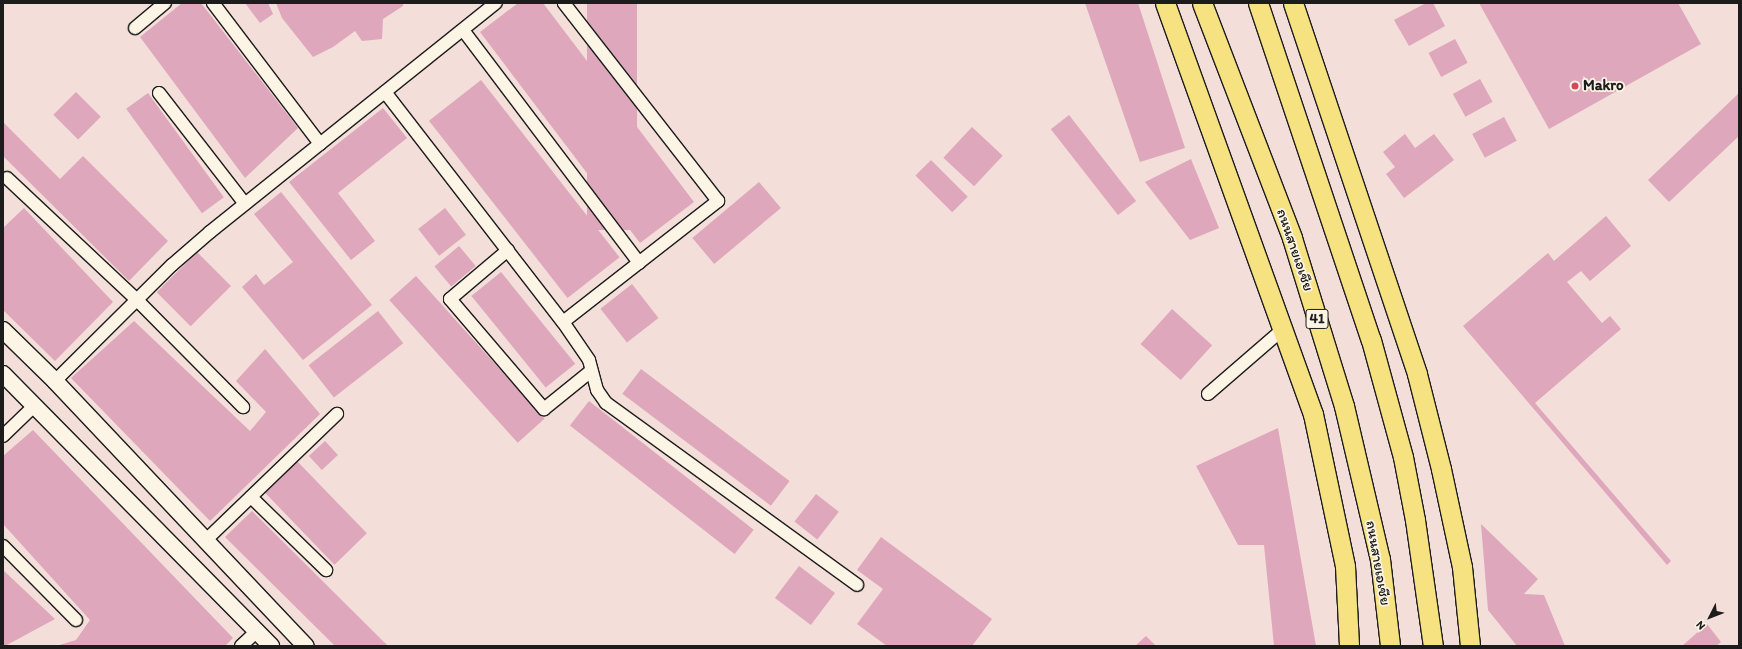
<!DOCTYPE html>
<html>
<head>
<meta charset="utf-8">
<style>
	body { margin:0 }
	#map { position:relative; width:1742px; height:649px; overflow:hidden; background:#f3ded9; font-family:Itim,"Playpen Sans Thai",sans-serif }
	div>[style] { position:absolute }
	.building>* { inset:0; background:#dea7bc; transform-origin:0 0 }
	.roads { filter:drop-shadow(1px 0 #1c1c1c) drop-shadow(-1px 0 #1c1c1c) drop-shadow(0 1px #1c1c1c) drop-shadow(0 -1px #1c1c1c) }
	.minor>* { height:12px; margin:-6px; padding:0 6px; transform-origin:6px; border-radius:6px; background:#fcf5e5 }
	.secondary>* { height:16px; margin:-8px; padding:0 8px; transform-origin:8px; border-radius:8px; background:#fcf5e5 }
	.trunk>* { height:19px; margin:-9.5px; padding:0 9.5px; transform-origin:9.5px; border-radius:9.5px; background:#f6e281 }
	.dots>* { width:11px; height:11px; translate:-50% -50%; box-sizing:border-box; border:2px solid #fcf5e5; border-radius:50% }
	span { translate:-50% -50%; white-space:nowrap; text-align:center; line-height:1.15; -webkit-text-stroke:3.5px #fcf5e5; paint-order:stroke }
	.shield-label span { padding:1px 3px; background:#fcf5e5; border:1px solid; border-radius:3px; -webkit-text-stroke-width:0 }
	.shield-label { font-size:14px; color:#1c1c1c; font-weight:700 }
	.poi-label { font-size:15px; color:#1c1c1c; font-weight:700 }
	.left { translate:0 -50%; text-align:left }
	.street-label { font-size:15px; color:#1c1c1c }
	.frame { position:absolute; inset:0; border:4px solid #1c1c1c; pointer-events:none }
	.north { position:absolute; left:1690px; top:597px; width:40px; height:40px; -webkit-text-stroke:3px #fcf5e5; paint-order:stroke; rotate:228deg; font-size:11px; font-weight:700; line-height:16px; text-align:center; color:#1c1c1c }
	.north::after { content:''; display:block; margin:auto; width:14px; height:18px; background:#1c1c1c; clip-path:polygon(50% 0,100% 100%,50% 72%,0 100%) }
</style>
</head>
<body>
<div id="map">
	<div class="building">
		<i style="clip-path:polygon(182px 3px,201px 3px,298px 128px,245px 178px,140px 37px)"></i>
		<i style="clip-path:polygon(245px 3px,268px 3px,273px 14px,260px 23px)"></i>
		<i style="clip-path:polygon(276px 3px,403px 3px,403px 6px,383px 19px,382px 39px,362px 41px,355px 31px,333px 47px,313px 57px,282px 18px)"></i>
		<i style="clip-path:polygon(518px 3px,543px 3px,694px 202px,640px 243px,480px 32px)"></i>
		<i style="left:587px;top:3px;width:50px;height:227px"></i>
		<i style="clip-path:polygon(1085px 3px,1138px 3px,1185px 148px,1140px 162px)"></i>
		<i style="clip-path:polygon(1426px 3px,1433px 3px,1445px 26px,1409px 46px,1394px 20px)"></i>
		<i style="clip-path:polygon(1479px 3px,1678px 3px,1701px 44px,1549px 129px)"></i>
		<i style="left:1455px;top:39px;width:27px;height:30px;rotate:62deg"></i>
		<i style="left:1480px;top:79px;width:26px;height:31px;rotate:61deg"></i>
		<i style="left:481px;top:80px;width:225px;height:66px;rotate:52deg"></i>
		<i style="left:76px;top:92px;width:35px;height:32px;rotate:45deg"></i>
		<i style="left:148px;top:93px;width:129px;height:27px;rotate:54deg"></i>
		<i style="clip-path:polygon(1739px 93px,1739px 136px,1669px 202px,1648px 180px)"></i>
		<i style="clip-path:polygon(383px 108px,407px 138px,338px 193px,375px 241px,351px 260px,289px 182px)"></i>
		<i style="left:1069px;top:115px;width:109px;height:23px;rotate:52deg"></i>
		<i style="left:1504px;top:117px;width:27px;height:36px;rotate:62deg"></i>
		<i style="clip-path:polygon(3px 122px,60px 179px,83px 156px,168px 241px,129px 281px,3px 156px)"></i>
		<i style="left:972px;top:127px;width:42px;height:42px;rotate:43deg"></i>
		<i style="clip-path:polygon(1405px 134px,1415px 148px,1434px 134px,1454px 160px,1404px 198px,1386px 174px,1395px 167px,1383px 152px)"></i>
		<i style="clip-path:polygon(1191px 159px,1219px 228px,1190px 240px,1145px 182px)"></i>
		<i style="left:931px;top:160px;width:52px;height:22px;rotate:45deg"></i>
		<i style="left:759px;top:182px;width:34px;height:87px;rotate:50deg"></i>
		<i style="clip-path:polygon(281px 192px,372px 305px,303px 360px,242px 287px,256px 274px,264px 285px,293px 262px,254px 214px)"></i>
		<i style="clip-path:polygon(24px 208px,113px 302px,55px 361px,3px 310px,3px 228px)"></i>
		<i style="left:445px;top:208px;width:34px;height:34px;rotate:52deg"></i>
		<i style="clip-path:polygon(1606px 216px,1631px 246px,1590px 281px,1581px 271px,1567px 282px,1602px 323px,1610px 316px,1621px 329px,1535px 403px,1671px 561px,1667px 565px,1463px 326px,1548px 253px,1554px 261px)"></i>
		<i style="left:459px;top:246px;width:26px;height:32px;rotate:50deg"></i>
		<i style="left:197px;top:252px;width:48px;height:57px;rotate:45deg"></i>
		<i style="left:501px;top:272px;width:118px;height:38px;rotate:51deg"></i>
		<i style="left:416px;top:276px;width:192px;height:36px;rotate:48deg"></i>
		<i style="left:632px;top:284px;width:43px;height:40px;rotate:52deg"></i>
		<i style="left:1172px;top:309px;width:54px;height:47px;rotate:42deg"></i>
		<i style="left:378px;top:311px;width:41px;height:88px;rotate:52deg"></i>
		<i style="clip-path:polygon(134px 321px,250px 431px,266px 412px,236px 381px,265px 349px,320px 414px,210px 521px,71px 378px)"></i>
		<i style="left:641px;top:369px;width:186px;height:31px;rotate:37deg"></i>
		<i style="left:589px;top:401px;width:209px;height:31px;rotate:38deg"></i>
		<i style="clip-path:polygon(1278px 428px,1316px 646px,1274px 646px,1264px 545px,1238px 545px,1196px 466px)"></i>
		<i style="clip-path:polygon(33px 430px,233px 638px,225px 646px,56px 646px,76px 640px,90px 620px,3px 524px,3px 456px)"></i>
		<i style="left:325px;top:441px;width:19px;height:22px;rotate:47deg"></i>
		<i style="left:296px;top:460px;width:102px;height:45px;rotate:46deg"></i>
		<i style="left:816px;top:494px;width:29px;height:35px;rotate:38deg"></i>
		<i style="clip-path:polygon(252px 511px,388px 646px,335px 646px,225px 537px)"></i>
		<i style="clip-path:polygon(1481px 524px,1538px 579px,1524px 594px,1544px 595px,1565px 646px,1517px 646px,1488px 610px)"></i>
		<i style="clip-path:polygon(881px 537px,992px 619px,972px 646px,887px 646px,857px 624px,883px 589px,857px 570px)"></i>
		<i style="left:799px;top:566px;width:45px;height:40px;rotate:37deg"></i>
		<i style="clip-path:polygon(3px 570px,55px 619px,5px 646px,3px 646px)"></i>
		<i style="clip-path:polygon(1707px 624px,1721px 642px,1716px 646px,1682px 646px)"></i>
		<i style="clip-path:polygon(1146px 636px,1156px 646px,1135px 646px)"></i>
	</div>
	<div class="roads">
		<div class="minor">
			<i style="left:213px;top:3px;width:177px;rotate:52.8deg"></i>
			<i style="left:135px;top:28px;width:39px;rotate:-40deg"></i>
			<i style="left:463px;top:30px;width:292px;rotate:52.9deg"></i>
			<i style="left:385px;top:92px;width:291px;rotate:52.3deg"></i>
			<i style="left:563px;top:322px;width:46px;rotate:55.6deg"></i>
			<i style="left:589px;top:360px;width:31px;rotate:75deg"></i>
			<i style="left:597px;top:390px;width:16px;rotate:55deg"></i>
			<i style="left:606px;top:403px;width:310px;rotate:35.9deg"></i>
			<i style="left:159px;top:93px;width:140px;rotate:52.2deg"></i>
			<i style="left:7px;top:178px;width:178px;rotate:43.2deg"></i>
			<i style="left:137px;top:300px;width:151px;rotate:45.3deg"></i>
			<i style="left:508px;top:250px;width:76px;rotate:139.8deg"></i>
			<i style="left:450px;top:299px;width:145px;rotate:49.5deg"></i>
			<i style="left:544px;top:409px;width:60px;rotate:-39deg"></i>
			<i style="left:563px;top:322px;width:197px;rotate:-38deg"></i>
			<i style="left:718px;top:201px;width:251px;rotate:-127.9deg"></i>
			<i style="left:55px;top:381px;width:165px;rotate:-44.8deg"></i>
			<i style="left:172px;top:265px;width:50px;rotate:-41deg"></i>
			<i style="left:210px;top:232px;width:366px;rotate:-38.7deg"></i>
			<i style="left:1208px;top:394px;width:99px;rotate:-40.9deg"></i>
			<i style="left:3px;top:436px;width:45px;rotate:-44.1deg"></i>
			<i style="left:251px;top:497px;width:105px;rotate:44.2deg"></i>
			<i style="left:206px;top:540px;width:182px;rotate:-43.9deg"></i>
			<i style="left:3px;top:546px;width:104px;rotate:45.4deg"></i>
			<i style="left:241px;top:646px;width:22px;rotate:-43deg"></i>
		</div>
		<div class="secondary">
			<i style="left:3px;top:330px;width:73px;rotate:44.4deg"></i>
			<i style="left:55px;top:381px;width:365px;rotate:46.6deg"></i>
			<i style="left:3px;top:374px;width:382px;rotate:45.4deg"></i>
		</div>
		<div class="trunk">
			<i style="left:1165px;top:3px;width:437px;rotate:70.2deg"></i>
			<i style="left:1313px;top:414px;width:155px;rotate:78.1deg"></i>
			<i style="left:1345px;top:566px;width:80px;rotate:87.1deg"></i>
			<i style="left:1202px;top:3px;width:252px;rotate:69deg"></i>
			<i style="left:1292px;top:238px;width:176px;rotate:72.8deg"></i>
			<i style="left:1344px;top:406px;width:157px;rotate:76.8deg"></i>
			<i style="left:1380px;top:559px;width:88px;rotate:83.4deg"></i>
			<i style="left:1258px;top:3px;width:355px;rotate:71.5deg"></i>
			<i style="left:1371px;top:340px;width:121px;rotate:74.7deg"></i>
			<i style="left:1403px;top:457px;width:64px;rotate:79.2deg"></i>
			<i style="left:1415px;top:520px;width:127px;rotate:81.9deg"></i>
			<i style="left:1293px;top:3px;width:391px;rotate:71.5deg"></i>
			<i style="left:1417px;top:374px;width:98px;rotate:75.8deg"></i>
			<i style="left:1441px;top:469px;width:100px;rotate:77.9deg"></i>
			<i style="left:1462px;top:567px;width:79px;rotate:84.2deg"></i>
		</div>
	</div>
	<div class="dots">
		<i style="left:1575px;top:86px;background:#d1495b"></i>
	</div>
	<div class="shield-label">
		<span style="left:1317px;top:319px">41</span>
	</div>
	<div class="poi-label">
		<span class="left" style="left:1583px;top:86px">Makro</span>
	</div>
	<div class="street-label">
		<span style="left:1295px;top:250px;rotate:71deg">ถนนสายเอเชีย</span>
		<span style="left:1378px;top:563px;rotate:80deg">ถนนสายเอเชีย</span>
	</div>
	<div class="frame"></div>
	<div class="north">N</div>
</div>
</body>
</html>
